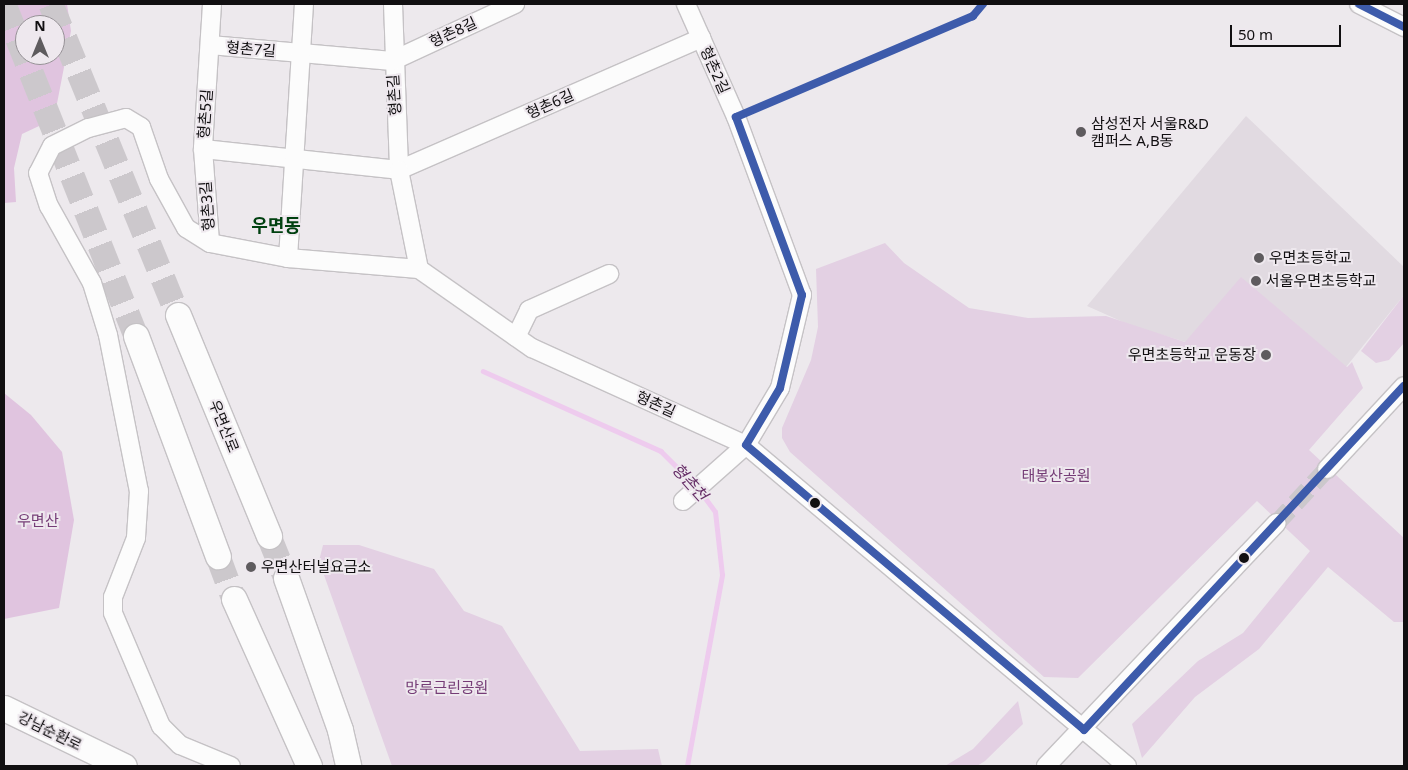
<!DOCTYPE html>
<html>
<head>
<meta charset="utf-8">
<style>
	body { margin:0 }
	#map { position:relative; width:1408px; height:770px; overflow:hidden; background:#ede9ed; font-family:"Noto Sans","Noto Sans KR",sans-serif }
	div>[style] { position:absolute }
	.built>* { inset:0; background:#e1dae1 }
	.green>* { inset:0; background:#e3d0e3 }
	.forest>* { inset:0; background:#e0c4df }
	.stream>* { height:4.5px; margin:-2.25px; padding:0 2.25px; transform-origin:2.25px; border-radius:2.25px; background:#eecbee }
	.minor-tunnel>* { height:18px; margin-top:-9px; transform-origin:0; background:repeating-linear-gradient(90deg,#ccc8cc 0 18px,transparent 0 27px) }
	.highway-tunnel>* { height:25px; margin-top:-12.5px; transform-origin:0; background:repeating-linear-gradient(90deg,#ccc8cc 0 25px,transparent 0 37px) }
	.roads { filter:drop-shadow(1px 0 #c5c2c5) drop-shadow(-1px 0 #c5c2c5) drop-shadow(0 1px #c5c2c5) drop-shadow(0 -1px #c5c2c5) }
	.minor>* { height:18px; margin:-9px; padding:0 9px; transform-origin:9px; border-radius:9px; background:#fcfcfc }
	.highway>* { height:25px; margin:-12.5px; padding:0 12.5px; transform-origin:12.5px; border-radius:12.5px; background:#fcfcfc }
	.bus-1>* { height:8px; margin:-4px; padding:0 4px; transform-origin:4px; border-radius:4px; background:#3d5bab }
	.dots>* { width:14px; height:14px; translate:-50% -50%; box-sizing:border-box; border:2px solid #eee8ee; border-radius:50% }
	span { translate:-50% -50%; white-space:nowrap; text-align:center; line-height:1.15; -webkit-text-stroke:4px #eee8ee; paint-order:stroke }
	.street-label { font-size:15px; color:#110f11 }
	.poi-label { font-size:15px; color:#110f11 }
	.left { translate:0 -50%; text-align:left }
	.right { translate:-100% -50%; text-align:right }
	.park-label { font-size:15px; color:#753c76 }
	.water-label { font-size:16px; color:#652d66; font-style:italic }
	.quarter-label { font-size:18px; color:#004110; font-weight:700 }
	.frame { position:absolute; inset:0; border:5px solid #110f11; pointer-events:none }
	.north { position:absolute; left:15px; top:15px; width:50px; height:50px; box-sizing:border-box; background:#eee8ee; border:1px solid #969196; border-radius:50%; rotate:0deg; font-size:14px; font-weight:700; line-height:20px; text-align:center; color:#110f11 }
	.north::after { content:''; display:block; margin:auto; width:18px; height:22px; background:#5e5b5e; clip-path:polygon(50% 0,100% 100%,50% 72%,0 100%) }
	.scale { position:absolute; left:1230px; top:25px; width:111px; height:22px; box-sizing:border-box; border:2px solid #110f11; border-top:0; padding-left:6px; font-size:15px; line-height:18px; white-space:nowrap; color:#110f11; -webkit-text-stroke:4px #eee8ee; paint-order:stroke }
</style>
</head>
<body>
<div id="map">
	<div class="built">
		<i style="clip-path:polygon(1246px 116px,1404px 267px,1404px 295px,1292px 434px,1186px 342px,1132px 326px,1087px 306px)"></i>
	</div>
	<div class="green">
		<i style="clip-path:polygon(885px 243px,904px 263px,969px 308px,1028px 318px,1106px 316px,1185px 342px,1241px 277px,1347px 367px,1352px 362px,1363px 388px,1309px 450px,1404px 538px,1404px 622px,1394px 622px,1328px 567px,1259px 649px,1195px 697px,1142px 758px,1132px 724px,1198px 661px,1243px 633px,1310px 551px,1257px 501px,1078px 678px,1044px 677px,790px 452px,782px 438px,782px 428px,811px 360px,818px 327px,816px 269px)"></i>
		<i style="clip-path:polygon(1404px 295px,1404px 343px,1389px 360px,1376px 363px,1361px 351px)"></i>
		<i style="clip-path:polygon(323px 545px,359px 545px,434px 569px,464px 611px,502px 626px,580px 751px,658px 749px,662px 766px,392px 766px,319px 561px)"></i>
		<i style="clip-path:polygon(1018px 701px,1023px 724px,985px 761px,977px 766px,945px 766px,973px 749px)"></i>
	</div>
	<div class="forest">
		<i style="clip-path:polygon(evenodd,4px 4px,67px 4px,71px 31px,54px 119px,22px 134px,14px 168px,16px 202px,4px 203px,4px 4px,25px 25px,55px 25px,55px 55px,25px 55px,25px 25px)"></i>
		<i style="clip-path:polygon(4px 393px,31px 415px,62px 452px,74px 520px,59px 608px,4px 619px)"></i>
	</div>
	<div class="stream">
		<i style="left:483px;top:371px;width:195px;rotate:24.2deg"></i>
		<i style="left:661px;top:451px;width:48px;rotate:45deg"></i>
		<i style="left:687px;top:766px;width:194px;rotate:-79.6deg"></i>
		<i style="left:722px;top:575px;width:63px;rotate:-96.3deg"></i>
		<i style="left:715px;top:512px;width:26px;rotate:-126deg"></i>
	</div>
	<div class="minor-tunnel">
		<i style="left:1277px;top:523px;width:74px;rotate:-47.2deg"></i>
	</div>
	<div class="highway-tunnel">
		<i style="left:4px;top:4px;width:357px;rotate:68.3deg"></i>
		<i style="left:51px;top:4px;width:336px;rotate:67.8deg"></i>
		<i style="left:269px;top:536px;width:45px;rotate:68deg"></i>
		<i style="left:218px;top:556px;width:46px;rotate:69.6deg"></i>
	</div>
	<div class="roads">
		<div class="minor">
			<i style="left:212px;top:4px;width:145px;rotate:93.6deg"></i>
			<i style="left:203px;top:149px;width:197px;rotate:6.1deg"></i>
			<i style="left:399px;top:170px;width:330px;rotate:-23.6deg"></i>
			<i style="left:393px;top:4px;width:166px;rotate:87.9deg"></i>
			<i style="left:399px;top:170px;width:101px;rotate:78.6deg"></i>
			<i style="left:419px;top:269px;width:138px;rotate:35deg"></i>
			<i style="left:532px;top:348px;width:235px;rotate:24.4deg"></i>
			<i style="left:746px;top:445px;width:498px;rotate:40.1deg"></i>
			<i style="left:1359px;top:4px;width:51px;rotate:27.1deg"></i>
			<i style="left:210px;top:45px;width:183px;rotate:5deg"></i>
			<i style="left:392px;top:61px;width:136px;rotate:-24.9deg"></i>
			<i style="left:203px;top:149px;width:94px;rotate:85.7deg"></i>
			<i style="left:210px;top:243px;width:79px;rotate:10.9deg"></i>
			<i style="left:288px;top:258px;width:131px;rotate:4.8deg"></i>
			<i style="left:210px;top:243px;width:28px;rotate:-148deg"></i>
			<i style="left:186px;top:228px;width:56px;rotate:-118.9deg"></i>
			<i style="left:159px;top:179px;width:55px;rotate:-109.1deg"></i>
			<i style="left:141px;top:127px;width:17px;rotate:-149deg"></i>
			<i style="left:126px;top:118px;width:39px;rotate:165deg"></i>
			<i style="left:88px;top:128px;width:40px;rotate:153.4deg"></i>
			<i style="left:52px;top:146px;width:30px;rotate:117deg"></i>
			<i style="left:38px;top:173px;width:35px;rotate:72deg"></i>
			<i style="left:49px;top:206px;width:88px;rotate:60.8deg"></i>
			<i style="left:92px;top:283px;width:54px;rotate:72.9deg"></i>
			<i style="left:108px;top:335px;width:159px;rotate:78.8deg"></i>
			<i style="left:139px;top:491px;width:47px;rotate:93.7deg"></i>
			<i style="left:136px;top:538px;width:63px;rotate:111.3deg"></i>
			<i style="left:113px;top:597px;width:16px;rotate:90deg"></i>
			<i style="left:113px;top:613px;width:123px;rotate:67deg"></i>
			<i style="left:161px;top:726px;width:27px;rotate:45deg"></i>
			<i style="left:180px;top:745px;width:55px;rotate:22.4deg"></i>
			<i style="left:288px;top:258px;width:255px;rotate:-86.4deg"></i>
			<i style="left:516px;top:337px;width:30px;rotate:-64deg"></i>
			<i style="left:529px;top:310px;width:88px;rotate:-24.2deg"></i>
			<i style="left:1327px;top:469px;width:113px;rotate:-47.1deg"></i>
			<i style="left:683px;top:501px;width:84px;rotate:-41.6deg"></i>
			<i style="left:746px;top:445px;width:66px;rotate:-59.2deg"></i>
			<i style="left:780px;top:388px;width:96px;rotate:-76.7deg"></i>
			<i style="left:802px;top:295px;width:190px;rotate:-110.3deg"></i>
			<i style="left:736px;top:117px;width:124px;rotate:-113.9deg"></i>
			<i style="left:1046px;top:766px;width:335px;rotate:-46.5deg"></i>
		</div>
		<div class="highway">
			<i style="left:178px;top:315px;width:239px;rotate:67.6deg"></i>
			<i style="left:136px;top:336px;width:235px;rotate:69.6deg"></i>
			<i style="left:286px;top:578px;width:161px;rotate:70.4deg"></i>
			<i style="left:340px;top:730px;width:37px;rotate:77deg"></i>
			<i style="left:234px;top:599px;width:183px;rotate:65.8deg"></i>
			<i style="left:4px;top:708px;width:133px;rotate:25.8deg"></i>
		</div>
	</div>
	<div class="bus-1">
		<i style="left:983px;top:4px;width:16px;rotate:130deg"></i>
		<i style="left:973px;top:16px;width:258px;rotate:156.9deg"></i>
		<i style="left:736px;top:117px;width:190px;rotate:69.7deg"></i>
		<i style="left:802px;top:295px;width:96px;rotate:103.3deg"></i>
		<i style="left:780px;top:388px;width:66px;rotate:120.8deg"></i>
		<i style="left:746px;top:445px;width:442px;rotate:40.1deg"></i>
		<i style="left:1084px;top:730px;width:470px;rotate:-47.1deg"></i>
		<i style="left:1359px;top:4px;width:51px;rotate:27.1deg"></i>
	</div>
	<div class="dots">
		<i style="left:1081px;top:132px;background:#5e5b5e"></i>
		<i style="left:1259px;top:258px;background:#5e5b5e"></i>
		<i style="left:1256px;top:281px;background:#5e5b5e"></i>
		<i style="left:1266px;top:355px;background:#5e5b5e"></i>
		<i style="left:815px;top:503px;background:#110f11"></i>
		<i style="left:1244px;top:558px;background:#110f11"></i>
		<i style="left:251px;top:567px;background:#5e5b5e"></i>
	</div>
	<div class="street-label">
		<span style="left:453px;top:32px;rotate:-25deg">형촌8길</span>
		<span style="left:251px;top:49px;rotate:5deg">형촌7길</span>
		<span style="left:715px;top:70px;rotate:66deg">형촌2길</span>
		<span style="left:394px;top:95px;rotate:-94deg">형촌길</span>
		<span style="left:550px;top:104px;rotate:-24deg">형촌6길</span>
		<span style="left:205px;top:114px;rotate:-86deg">형촌5길</span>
		<span style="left:207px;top:206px;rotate:-94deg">형촌3길</span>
		<span style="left:656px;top:404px;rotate:24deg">형촌길</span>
		<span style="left:224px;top:426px;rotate:68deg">우면산로</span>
		<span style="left:50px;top:731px;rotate:26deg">강남순환로</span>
	</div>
	<div class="poi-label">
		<span class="left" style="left:1091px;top:132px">삼성전자 서울R&amp;D<br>캠퍼스 A,B동</span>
		<span class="left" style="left:1269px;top:258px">우면초등학교</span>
		<span class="left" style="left:1266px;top:281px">서울우면초등학교</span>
		<span class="right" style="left:1256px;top:355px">우면초등학교 운동장</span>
		<span class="left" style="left:261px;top:567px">우면산터널요금소</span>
	</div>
	<div class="park-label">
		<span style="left:1056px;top:476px">태봉산공원</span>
		<span style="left:38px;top:521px">우면산</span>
		<span style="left:447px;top:688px">망루근린공원</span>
	</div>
	<div class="water-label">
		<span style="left:690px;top:482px;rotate:48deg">형촌천</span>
	</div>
	<div class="quarter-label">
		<span style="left:276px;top:225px">우면동</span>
	</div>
	<div class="frame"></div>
	<div class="north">N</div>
	<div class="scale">50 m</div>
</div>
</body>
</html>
